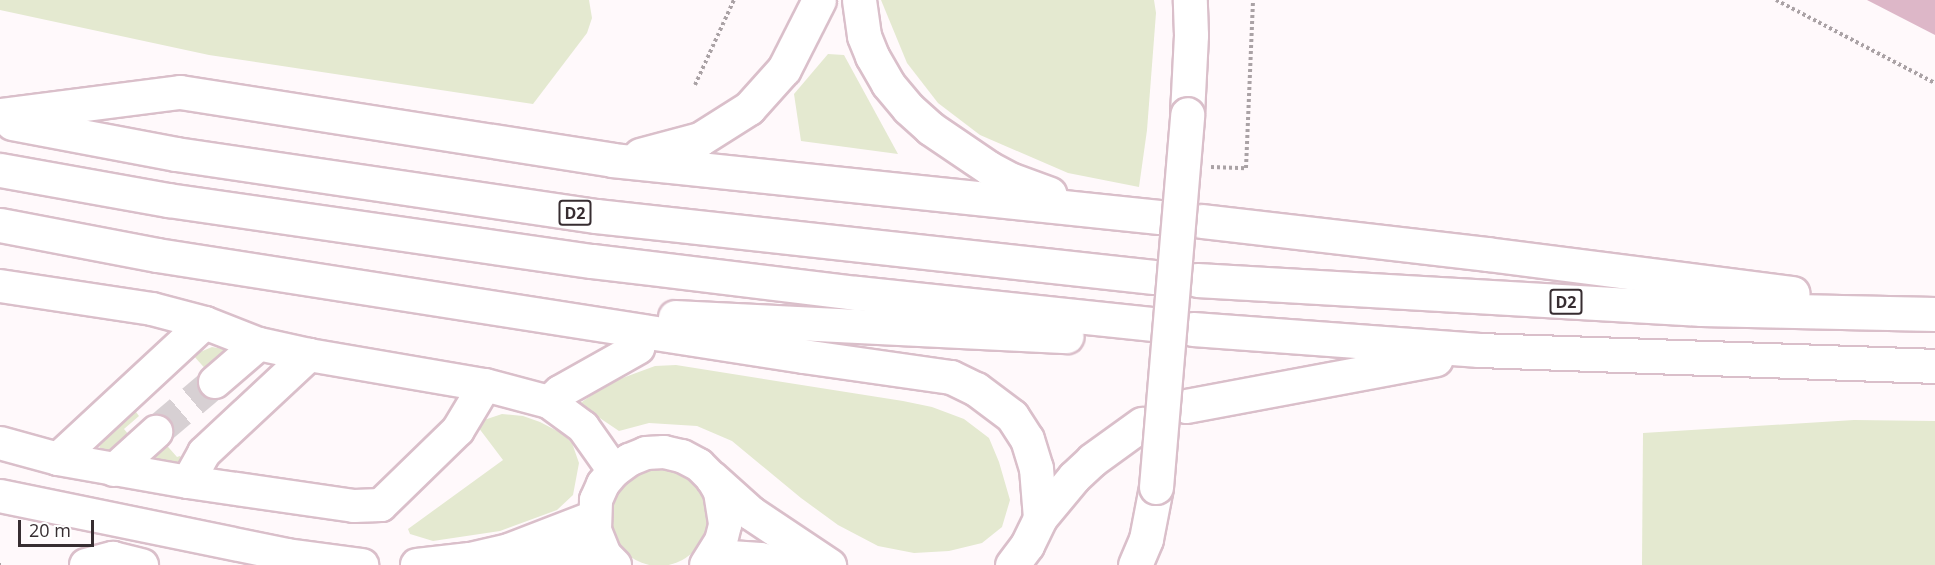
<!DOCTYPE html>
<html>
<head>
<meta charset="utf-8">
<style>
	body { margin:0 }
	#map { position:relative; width:1935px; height:565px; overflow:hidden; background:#fff9fb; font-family:"Open Sans",sans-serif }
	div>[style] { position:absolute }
	.green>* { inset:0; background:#e4e9d0 }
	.round { border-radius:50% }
	.water>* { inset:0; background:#ddb7c8 }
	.minor-tunnel>* { height:32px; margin-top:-16px; transform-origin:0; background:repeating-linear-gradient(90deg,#d7d0d3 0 32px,transparent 0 48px) }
	.path>* { height:4px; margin-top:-2px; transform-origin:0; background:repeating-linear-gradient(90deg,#aaa2a5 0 3px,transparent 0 6px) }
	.roads { filter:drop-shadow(2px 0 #dabfca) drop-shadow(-2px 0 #dabfca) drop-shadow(0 2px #dabfca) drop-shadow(0 -2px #dabfca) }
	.minor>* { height:32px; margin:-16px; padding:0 16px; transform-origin:16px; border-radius:16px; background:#fff }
	.highway>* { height:33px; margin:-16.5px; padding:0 16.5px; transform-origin:16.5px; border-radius:16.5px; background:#fff }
	.bridges { filter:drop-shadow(2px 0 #dabfca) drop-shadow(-2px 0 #dabfca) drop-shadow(0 2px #dabfca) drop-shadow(0 -2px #dabfca) }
	.highway-bridge>* { height:33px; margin:-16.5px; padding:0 16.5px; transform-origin:16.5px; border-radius:16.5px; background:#fff }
	span { translate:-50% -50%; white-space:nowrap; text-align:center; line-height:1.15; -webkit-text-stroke:6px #fff; paint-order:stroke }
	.shield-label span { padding:2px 4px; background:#fff; border:2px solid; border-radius:4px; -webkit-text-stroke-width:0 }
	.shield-label { font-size:16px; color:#372d31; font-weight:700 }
	.scale { position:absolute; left:18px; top:520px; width:76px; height:27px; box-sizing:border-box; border:3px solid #372d31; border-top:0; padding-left:8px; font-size:18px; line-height:21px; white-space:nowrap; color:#372d31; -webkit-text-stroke:4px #fff; paint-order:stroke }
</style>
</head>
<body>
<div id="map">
	<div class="green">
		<i style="clip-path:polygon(0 0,589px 0,592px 18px,587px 33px,533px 104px,209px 55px,0 10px)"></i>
		<i style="clip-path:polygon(881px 0,1154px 0,1156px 13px,1147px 130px,1139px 187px,1068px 173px,980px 135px,938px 103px,907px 63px)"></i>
		<i style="clip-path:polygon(828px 54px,844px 55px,898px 154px,801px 141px,794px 94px)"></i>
		<i style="clip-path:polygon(212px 347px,229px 350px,209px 373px,193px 355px)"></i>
		<i style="clip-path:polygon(676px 365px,903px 401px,932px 407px,964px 419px,989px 438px,999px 462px,1010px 500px,1002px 527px,982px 543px,949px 551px,914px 553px,878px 546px,838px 525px,801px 498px,732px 441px,697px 426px,649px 423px,619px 431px,579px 404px,609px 383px,655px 366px)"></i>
		<i style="clip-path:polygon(133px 408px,139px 416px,124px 429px,133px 440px,117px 455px,107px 454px,100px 449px,98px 439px)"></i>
		<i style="clip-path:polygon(502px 414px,523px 416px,540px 422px,563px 434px,572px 443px,579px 463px,573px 495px,557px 510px,500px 531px,433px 541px,410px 534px,408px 529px,503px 460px,475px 423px)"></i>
		<i style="clip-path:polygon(1854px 420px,1935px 421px,1935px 565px,1642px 565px,1643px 433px)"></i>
		<i style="clip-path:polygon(162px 440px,177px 457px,180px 456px,188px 466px,137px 460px)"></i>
		<i class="round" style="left:611px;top:470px;width:96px;height:96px"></i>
	</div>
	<div class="water">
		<i style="clip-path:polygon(1867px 0,1935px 0,1935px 35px)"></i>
	</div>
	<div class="minor-tunnel">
		<i style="left:156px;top:432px;width:77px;rotate:-40.3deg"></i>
	</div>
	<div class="path">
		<i style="left:1776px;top:0;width:179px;rotate:27.6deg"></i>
		<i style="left:695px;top:85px;width:94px;rotate:-65.4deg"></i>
		<i style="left:1211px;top:167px;width:35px;rotate:2deg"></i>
		<i style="left:1246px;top:168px;width:168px;rotate:-87.6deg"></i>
		<i style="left:0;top:565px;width:1px"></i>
	</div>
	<div class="roads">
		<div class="minor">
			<i style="left:0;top:286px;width:154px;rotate:8.6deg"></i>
			<i style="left:152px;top:309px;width:55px;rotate:14.8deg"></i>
			<i style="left:205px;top:323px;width:58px;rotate:21.3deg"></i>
			<i style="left:259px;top:344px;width:51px;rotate:12.4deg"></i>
			<i style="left:309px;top:355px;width:179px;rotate:9.7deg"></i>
			<i style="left:485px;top:385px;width:66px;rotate:14.9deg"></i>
			<i style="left:549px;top:402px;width:42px;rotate:36.3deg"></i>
			<i style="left:583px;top:427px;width:54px;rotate:54.8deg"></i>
			<i style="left:215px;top:382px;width:58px;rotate:-40.8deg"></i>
			<i style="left:549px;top:402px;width:15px;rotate:-42deg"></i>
			<i style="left:560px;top:392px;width:90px;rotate:-29.4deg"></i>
			<i style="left:0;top:443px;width:60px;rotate:15.4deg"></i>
			<i style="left:58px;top:459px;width:132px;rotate:10deg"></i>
			<i style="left:188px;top:482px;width:33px;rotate:-61deg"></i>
			<i style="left:204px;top:453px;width:144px;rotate:-43deg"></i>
			<i style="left:58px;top:459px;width:200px;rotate:-42.8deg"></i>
			<i style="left:114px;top:470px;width:57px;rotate:-42.1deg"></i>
			<i style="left:188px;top:482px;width:168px;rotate:8.2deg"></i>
			<i style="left:354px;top:506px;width:27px;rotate:-2deg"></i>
			<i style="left:381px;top:505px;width:107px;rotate:-44.2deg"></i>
			<i style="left:458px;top:430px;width:52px;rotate:-59deg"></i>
			<i style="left:0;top:496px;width:293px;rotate:11.6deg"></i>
			<i style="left:287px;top:555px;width:76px;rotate:7.6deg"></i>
			<i style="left:519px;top:551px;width:86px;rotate:2.7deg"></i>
			<i style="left:86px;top:565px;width:28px;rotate:-15deg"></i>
			<i style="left:113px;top:558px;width:30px;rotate:14deg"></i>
			<i style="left:417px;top:565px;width:53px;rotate:-6.5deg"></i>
			<i style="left:470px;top:559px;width:40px;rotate:-13deg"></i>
			<i style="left:509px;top:550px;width:91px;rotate:-21.2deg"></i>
			<i style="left:615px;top:565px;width:14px;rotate:-135deg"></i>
			<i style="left:605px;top:555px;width:27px;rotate:-112deg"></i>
			<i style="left:595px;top:530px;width:30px;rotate:-88deg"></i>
			<i style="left:596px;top:500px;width:17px;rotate:-66deg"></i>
			<i style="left:603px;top:484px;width:17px;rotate:-50deg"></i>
			<i style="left:614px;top:471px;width:19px;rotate:-36deg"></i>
			<i style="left:629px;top:460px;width:18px;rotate:-22deg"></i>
			<i style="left:646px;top:453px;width:18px;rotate:-3deg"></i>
			<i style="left:664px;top:452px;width:18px;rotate:13deg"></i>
			<i style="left:682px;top:456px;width:19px;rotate:28deg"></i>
			<i style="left:699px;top:465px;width:18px;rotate:45deg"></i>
			<i style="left:712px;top:478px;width:16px;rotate:60deg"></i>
			<i style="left:720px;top:492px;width:33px;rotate:81deg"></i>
			<i style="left:725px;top:525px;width:16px;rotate:104deg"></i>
			<i style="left:721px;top:541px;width:28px;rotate:122deg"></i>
		</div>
		<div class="highway">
			<i style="left:859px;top:0;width:36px;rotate:82deg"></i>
			<i style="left:864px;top:36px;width:22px;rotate:68deg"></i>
			<i style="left:872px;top:56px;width:32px;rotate:60deg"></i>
			<i style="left:888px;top:84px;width:31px;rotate:50deg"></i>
			<i style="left:908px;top:108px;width:30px;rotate:42deg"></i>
			<i style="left:930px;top:128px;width:71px;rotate:34.1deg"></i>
			<i style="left:989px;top:168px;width:26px;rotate:28deg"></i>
			<i style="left:1012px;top:180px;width:40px;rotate:20.2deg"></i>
			<i style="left:1187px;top:114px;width:79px;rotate:-87.1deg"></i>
			<i style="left:1191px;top:35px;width:35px;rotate:-92deg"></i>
			<i style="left:0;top:115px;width:181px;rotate:-7.3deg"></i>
			<i style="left:180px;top:92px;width:437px;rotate:8.9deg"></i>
			<i style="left:612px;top:160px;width:550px;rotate:5.95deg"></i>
			<i style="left:12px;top:123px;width:167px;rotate:10.7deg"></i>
			<i style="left:176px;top:154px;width:425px;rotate:8.4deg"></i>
			<i style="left:596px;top:216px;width:561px;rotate:6.24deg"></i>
			<i style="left:640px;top:155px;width:62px;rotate:-14.9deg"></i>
			<i style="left:700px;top:139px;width:58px;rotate:-32.3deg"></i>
			<i style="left:749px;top:108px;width:52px;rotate:-48.1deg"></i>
			<i style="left:784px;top:69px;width:77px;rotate:-63.1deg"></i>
			<i style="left:0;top:170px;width:171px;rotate:10.1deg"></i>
			<i style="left:168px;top:200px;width:428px;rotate:8.2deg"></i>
			<i style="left:592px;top:261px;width:267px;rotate:6.9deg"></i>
			<i style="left:857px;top:293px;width:296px;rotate:6deg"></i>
			<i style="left:1202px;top:221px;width:287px;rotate:6.6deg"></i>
			<i style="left:1487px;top:254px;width:308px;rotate:7.3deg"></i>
			<i style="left:0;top:225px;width:160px;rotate:10.8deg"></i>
			<i style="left:157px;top:255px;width:654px;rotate:8.89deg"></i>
			<i style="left:803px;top:356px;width:149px;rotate:8.1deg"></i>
			<i style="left:951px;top:377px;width:28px;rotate:26deg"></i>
			<i style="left:976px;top:389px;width:45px;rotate:36.9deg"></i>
			<i style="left:1012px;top:416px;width:27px;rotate:57deg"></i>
			<i style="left:1027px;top:439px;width:30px;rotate:73deg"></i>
			<i style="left:1036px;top:468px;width:50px;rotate:85.4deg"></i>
			<i style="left:1197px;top:280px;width:505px;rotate:3.29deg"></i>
			<i style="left:1701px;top:309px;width:234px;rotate:1.2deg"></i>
			<i style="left:675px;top:317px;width:392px;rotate:2.8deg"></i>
			<i style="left:1193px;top:329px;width:287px;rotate:4.2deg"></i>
			<i style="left:1479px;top:350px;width:456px;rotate:2deg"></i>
			<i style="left:1186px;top:406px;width:254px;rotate:-10.6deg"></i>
			<i style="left:712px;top:478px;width:52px;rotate:41.9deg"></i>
			<i style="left:751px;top:513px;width:94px;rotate:33.7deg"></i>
			<i style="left:714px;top:556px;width:46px;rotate:3.7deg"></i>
			<i style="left:760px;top:559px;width:27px;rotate:13deg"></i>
			<i style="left:1012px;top:565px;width:25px;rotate:-53deg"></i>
			<i style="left:1027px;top:545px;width:30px;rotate:-64deg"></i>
			<i style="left:1040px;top:518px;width:53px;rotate:-50.3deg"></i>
			<i style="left:1074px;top:477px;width:25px;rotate:-43deg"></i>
			<i style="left:1092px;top:460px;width:62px;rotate:-35.8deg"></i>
			<i style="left:1135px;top:565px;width:28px;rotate:-67deg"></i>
			<i style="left:1146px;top:539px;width:53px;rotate:-79.1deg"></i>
		</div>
	</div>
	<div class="bridges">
		<div class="highway-bridge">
			<i style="left:1156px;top:487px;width:374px;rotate:-85.2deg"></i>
		</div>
	</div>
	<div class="shield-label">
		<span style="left:575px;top:213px">D2</span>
		<span style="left:1566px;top:302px">D2</span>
	</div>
	<div class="scale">20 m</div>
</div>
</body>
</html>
